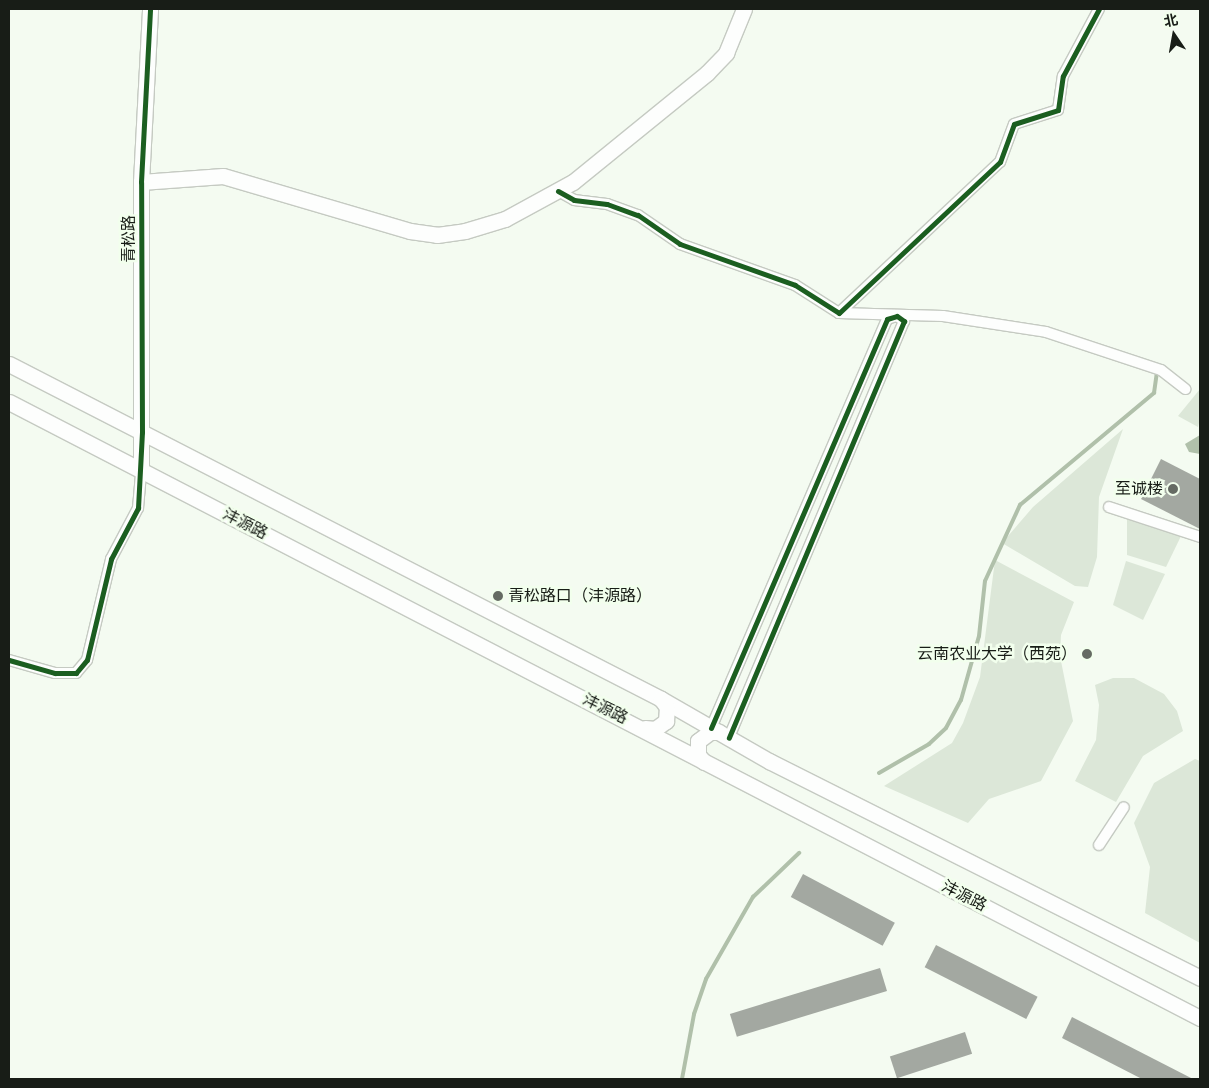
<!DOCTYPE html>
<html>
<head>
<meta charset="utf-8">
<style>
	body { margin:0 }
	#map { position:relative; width:1209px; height:1088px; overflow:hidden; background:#f4fbf1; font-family:"Public Sans","Noto Sans SC",sans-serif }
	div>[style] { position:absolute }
	.green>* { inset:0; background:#dce7d8 }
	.water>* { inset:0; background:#b0c0aa }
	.stream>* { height:4px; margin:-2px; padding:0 2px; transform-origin:2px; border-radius:2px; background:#b0c0aa }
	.building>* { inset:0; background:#a3a8a1; transform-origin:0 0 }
	.roads { filter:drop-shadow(1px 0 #c5cac2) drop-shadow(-1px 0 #c5cac2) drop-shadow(0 1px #c5cac2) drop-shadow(0 -1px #c5cac2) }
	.street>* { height:10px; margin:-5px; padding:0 5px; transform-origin:5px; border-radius:5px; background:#fdfefd }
	.secondary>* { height:15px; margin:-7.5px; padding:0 7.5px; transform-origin:7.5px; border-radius:7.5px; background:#fdfefd }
	.cycleway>* { height:5px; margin:-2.5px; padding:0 2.5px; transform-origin:2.5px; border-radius:2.5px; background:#1b5e20 }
	.dots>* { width:14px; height:14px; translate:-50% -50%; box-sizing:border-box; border:2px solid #f2ffed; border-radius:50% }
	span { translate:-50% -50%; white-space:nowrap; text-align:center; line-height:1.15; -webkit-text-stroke:5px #f2ffed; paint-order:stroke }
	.street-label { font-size:16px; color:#181d17 }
	.poi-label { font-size:16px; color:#181d17 }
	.right { translate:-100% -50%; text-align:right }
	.left { translate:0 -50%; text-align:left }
	.frame { position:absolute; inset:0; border:10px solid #181d17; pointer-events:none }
	.north { position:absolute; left:1149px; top:10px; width:50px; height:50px; -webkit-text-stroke:4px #f2ffed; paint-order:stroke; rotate:348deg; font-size:14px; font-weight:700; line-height:20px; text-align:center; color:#181d17 }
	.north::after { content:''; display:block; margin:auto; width:18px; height:22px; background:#181d17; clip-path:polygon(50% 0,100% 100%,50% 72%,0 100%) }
</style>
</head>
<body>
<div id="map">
	<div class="green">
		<i style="clip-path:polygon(1200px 389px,1200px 419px,1198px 427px,1178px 416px)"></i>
		<i style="clip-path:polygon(1123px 429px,1099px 497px,1097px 557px,1088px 587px,1075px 586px,1002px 543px,1033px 507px)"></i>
		<i style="clip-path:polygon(1127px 517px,1182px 534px,1166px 567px,1127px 555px)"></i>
		<i style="clip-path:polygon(995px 560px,1074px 602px,1061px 635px,1060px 656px,1073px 721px,1041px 781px,989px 799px,968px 823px,884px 786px,952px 743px,963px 723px,980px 677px)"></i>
		<i style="clip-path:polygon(1126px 561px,1165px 574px,1143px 620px,1113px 605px)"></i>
		<i style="clip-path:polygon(1113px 678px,1134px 678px,1164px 694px,1177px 711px,1183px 731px,1143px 756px,1116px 802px,1075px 781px,1096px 740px,1099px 705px,1095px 685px)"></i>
		<i style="clip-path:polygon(1195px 759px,1200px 761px,1200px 943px,1145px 913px,1150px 867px,1134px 823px,1154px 783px)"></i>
	</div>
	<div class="water">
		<i style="clip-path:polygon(1200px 435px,1200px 454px,1189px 452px,1185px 444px)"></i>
	</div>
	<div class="stream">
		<i style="left:879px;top:773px;width:58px;rotate:-30.1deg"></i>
		<i style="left:929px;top:744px;width:23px;rotate:-43deg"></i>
		<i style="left:946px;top:728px;width:32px;rotate:-62deg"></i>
		<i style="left:961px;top:700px;width:66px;rotate:-74.3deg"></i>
		<i style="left:979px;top:636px;width:55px;rotate:-83.8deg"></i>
		<i style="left:985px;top:581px;width:84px;rotate:-65.3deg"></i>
		<i style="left:1020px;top:505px;width:175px;rotate:-39.9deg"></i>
		<i style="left:1154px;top:393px;width:22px;rotate:-82deg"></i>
		<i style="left:682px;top:1079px;width:66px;rotate:-79.5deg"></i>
		<i style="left:694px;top:1014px;width:37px;rotate:-71deg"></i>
		<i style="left:706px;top:979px;width:95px;rotate:-60.2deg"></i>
		<i style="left:753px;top:897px;width:64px;rotate:-43.7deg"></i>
	</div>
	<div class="building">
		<i style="clip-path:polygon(1161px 459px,1200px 479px,1200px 529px,1141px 499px)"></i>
		<i style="left:803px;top:874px;width:104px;height:26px;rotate:28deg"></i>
		<i style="left:936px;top:945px;width:114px;height:25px;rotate:27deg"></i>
		<i style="left:880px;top:968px;width:24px;height:157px;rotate:73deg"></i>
		<i style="clip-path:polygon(1072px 1017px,1193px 1079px,1142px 1079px,1062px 1038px)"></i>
		<i style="left:965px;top:1032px;width:23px;height:79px;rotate:72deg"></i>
	</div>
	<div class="roads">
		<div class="street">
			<i style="left:558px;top:191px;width:18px;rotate:29deg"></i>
			<i style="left:574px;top:200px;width:33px;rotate:7deg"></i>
			<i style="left:607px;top:204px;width:33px;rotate:20deg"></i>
			<i style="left:638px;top:215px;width:51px;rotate:34.6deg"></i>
			<i style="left:680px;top:244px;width:122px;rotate:19.6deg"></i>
			<i style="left:795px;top:285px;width:52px;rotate:32.5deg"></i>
			<i style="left:839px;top:313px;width:221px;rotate:-43.2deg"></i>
			<i style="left:1000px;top:162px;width:40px;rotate:-69.8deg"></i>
			<i style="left:1014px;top:124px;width:46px;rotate:-17.7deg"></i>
			<i style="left:1058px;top:110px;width:34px;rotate:-82deg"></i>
			<i style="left:1063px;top:76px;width:76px;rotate:-61.8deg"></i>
			<i style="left:839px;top:313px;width:104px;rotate:1.7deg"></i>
			<i style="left:943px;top:316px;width:104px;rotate:8.8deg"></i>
			<i style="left:1046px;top:332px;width:121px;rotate:18.3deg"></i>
			<i style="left:1161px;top:370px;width:31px;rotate:38deg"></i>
			<i style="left:1109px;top:507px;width:96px;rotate:18.2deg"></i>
			<i style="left:9px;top:660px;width:48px;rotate:15.8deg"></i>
			<i style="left:55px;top:673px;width:21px"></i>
			<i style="left:76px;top:673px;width:17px;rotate:-50deg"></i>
			<i style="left:87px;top:660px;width:104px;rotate:-76.6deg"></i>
			<i style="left:111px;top:559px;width:58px;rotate:-62.1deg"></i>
			<i style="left:138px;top:508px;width:38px;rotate:-85deg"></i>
			<i style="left:711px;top:728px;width:445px;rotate:-66.7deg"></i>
			<i style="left:887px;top:319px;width:10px;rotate:-17deg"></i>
			<i style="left:897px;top:316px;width:9px;rotate:36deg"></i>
			<i style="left:904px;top:321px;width:452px;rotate:112.8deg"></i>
			<i style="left:1099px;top:845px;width:45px;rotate:-56.7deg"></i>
		</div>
		<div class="secondary">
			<i style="left:141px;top:182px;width:82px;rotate:-4.2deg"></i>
			<i style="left:223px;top:176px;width:195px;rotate:16.4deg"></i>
			<i style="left:410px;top:231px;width:27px;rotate:8deg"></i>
			<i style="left:437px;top:235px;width:28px;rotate:-8deg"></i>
			<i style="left:465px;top:231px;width:42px;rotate:-16.7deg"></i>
			<i style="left:505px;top:219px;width:77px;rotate:-28.6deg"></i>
			<i style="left:573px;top:182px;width:173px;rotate:-39.1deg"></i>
			<i style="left:707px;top:73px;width:28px;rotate:-46deg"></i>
			<i style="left:726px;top:53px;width:48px;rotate:-67.8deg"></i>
			<i style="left:9px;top:364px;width:733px;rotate:27.19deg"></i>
			<i style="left:661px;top:699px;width:125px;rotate:29.9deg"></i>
			<i style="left:769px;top:761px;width:483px;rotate:26.7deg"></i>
			<i style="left:9px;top:402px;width:1341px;rotate:27.35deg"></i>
			<i style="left:141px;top:470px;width:288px;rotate:-90deg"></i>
			<i style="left:141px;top:182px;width:173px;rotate:-87deg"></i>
			<i style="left:645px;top:728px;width:10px;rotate:6deg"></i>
			<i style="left:655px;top:729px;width:14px;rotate:-36deg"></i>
			<i style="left:666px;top:721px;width:14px;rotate:-86deg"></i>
			<i style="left:667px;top:707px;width:10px;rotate:-127deg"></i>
			<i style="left:704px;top:762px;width:9px;rotate:-131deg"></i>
			<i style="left:698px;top:755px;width:14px;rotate:-90deg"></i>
			<i style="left:698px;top:741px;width:15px;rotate:-37deg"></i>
			<i style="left:710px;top:732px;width:9px"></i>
		</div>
	</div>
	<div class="cycleway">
		<i style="left:558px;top:191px;width:18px;rotate:29deg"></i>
		<i style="left:574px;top:200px;width:33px;rotate:7deg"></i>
		<i style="left:607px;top:204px;width:33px;rotate:20deg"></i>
		<i style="left:638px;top:215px;width:51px;rotate:34.6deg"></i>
		<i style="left:680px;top:244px;width:122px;rotate:19.6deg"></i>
		<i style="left:795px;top:285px;width:52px;rotate:32.5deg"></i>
		<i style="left:839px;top:313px;width:221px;rotate:-43.2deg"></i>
		<i style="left:1000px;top:162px;width:40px;rotate:-69.8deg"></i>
		<i style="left:1014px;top:124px;width:46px;rotate:-17.7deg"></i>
		<i style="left:1058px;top:110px;width:34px;rotate:-82deg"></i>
		<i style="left:1063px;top:76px;width:76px;rotate:-61.8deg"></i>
		<i style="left:9px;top:660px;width:48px;rotate:15.8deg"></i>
		<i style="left:55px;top:673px;width:21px"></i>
		<i style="left:76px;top:673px;width:17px;rotate:-50deg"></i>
		<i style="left:87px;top:660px;width:104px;rotate:-76.6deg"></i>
		<i style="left:111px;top:559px;width:58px;rotate:-62.1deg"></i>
		<i style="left:138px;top:508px;width:76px;rotate:-87deg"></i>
		<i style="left:142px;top:432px;width:250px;rotate:-90.2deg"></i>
		<i style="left:141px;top:182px;width:173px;rotate:-87deg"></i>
		<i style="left:711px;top:728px;width:445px;rotate:-66.7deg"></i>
		<i style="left:887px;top:319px;width:10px;rotate:-17deg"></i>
		<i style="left:897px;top:316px;width:9px;rotate:36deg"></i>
		<i style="left:904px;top:321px;width:452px;rotate:112.8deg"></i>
	</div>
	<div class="dots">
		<i style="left:1173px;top:489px;background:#656b63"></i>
		<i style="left:498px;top:596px;background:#656b63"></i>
		<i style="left:1087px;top:654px;background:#656b63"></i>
	</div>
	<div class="street-label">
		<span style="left:129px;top:239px;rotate:-90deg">青松路</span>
		<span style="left:245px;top:524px;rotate:27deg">沣源路</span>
		<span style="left:605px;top:709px;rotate:26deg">沣源路</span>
		<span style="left:964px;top:896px;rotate:27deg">沣源路</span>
	</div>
	<div class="poi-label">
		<span class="right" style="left:1163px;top:489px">至诚楼</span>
		<span class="left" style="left:508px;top:596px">青松路口（沣源路）</span>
		<span class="right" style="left:1077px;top:654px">云南农业大学（西苑）</span>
	</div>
	<div class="frame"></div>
	<div class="north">北</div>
</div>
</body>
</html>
